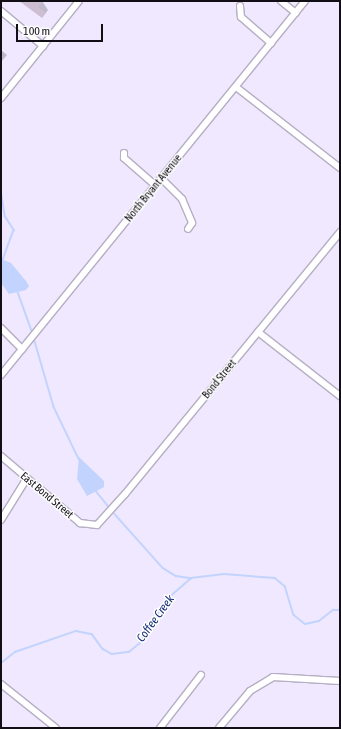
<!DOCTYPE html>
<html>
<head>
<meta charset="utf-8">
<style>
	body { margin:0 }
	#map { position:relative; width:341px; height:729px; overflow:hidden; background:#f0e8fe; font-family:"Asap Condensed",sans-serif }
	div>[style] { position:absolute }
	.water>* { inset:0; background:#c2d4fd }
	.shadow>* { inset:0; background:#0003 }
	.stream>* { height:1.5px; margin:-0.75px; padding:0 0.75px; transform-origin:0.75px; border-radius:0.75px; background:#c2d4fd }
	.building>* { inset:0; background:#cebed1 }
	.roads { filter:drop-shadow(1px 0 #b6aec3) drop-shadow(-1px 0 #b6aec3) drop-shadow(0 1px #b6aec3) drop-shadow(0 -1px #b6aec3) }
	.minor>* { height:6px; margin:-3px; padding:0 3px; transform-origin:3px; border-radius:3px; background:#fff }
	span { translate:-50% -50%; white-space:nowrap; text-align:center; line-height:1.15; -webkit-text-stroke:3px #fff; paint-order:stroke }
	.street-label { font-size:11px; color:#110e15 }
	.water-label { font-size:12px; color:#172e78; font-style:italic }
	.frame { position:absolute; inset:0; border:2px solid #110e15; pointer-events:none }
	.scale { position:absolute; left:16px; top:24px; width:87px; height:18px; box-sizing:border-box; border:2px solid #110e15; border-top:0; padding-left:5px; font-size:12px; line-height:14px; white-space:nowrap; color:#110e15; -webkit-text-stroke:3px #fff; paint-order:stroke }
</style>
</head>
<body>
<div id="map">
	<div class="water">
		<i style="clip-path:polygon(1px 259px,11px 263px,26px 281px,29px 286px,26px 290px,9px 294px,1px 283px)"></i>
		<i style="clip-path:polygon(79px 457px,104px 481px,104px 487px,87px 496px,77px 479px)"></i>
	</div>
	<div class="shadow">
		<i style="clip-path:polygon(24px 1px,42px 1px,48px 10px,45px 14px)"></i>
		<i style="clip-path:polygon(1px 50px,7px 55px,1px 62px)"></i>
	</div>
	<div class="stream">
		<i style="left:1px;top:190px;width:26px;rotate:81deg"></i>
		<i style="left:5px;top:216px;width:17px;rotate:57deg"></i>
		<i style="left:14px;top:230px;width:32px;rotate:110deg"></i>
		<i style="left:18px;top:292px;width:45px;rotate:70.3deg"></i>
		<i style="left:34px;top:338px;width:72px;rotate:73.8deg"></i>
		<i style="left:54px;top:407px;width:58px;rotate:64.3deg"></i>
		<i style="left:96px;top:491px;width:22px;rotate:51deg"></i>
		<i style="left:112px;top:511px;width:76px;rotate:48.2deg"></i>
		<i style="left:163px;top:568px;width:15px;rotate:32deg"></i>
		<i style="left:176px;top:576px;width:15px;rotate:8deg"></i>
		<i style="left:1px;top:663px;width:18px;rotate:-38deg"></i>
		<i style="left:15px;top:652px;width:65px;rotate:-19deg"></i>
		<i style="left:76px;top:631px;width:16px;rotate:11deg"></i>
		<i style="left:92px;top:634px;width:19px;rotate:54deg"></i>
		<i style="left:103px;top:649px;width:10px;rotate:29deg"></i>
		<i style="left:112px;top:654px;width:17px;rotate:-7deg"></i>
		<i style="left:129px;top:652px;width:14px;rotate:-39deg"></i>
		<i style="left:140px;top:643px;width:50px;rotate:-58.8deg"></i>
		<i style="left:166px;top:600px;width:33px;rotate:-41deg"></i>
		<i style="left:191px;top:578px;width:33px;rotate:-7deg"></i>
		<i style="left:224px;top:574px;width:51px;rotate:4.5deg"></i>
		<i style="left:275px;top:578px;width:13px;rotate:39deg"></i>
		<i style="left:285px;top:586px;width:30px;rotate:73deg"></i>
		<i style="left:294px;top:615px;width:14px;rotate:39deg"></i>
		<i style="left:305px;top:624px;width:14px;rotate:-12deg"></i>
		<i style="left:319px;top:621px;width:18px;rotate:-38deg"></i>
		<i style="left:333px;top:610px;width:7px"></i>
	</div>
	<div class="building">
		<i style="clip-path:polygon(19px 1px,43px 1px,38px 7px,46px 13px,42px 18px)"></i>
	</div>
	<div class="roads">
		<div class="minor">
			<i style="left:281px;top:1px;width:19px;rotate:39deg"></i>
			<i style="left:240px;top:6px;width:11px;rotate:85deg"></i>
			<i style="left:241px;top:17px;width:40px;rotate:41deg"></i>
			<i style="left:1px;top:11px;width:55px;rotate:39.8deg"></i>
			<i style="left:236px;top:87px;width:132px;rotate:37.9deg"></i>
			<i style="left:1px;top:98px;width:124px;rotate:-51.2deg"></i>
			<i style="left:124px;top:153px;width:5px;rotate:90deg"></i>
			<i style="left:124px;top:158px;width:41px;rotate:41.1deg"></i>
			<i style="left:161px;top:178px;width:30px;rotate:45deg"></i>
			<i style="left:182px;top:199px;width:26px;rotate:67deg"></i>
			<i style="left:192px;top:223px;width:7px;rotate:124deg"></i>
			<i style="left:1px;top:328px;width:30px;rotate:45deg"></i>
			<i style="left:258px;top:332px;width:104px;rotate:38deg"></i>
			<i style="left:1px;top:375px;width:482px;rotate:-50.9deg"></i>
			<i style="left:1px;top:456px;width:104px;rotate:40.3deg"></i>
			<i style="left:80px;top:523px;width:17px;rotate:7deg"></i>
			<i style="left:97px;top:525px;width:42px;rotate:-47.9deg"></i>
			<i style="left:125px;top:494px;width:339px;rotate:-50.6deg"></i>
			<i style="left:1px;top:520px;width:49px;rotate:-58.2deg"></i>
			<i style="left:1px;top:684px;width:70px;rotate:38.7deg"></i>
			<i style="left:160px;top:728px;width:67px;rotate:-52.3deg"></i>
			<i style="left:219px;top:728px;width:48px;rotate:-50deg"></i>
			<i style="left:250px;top:691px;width:27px;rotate:-31deg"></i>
			<i style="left:273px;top:677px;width:67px;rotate:3.4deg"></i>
		</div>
	</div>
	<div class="street-label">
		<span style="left:153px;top:188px;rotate:-51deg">North Bryant Avenue</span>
		<span style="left:219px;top:379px;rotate:-51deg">Bond Street</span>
		<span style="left:47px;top:495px;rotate:40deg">East Bond Street</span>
	</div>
	<div class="water-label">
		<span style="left:156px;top:619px;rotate:-54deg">Coffee Creek</span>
	</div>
	<div class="frame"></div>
	<div class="scale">100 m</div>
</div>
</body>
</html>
